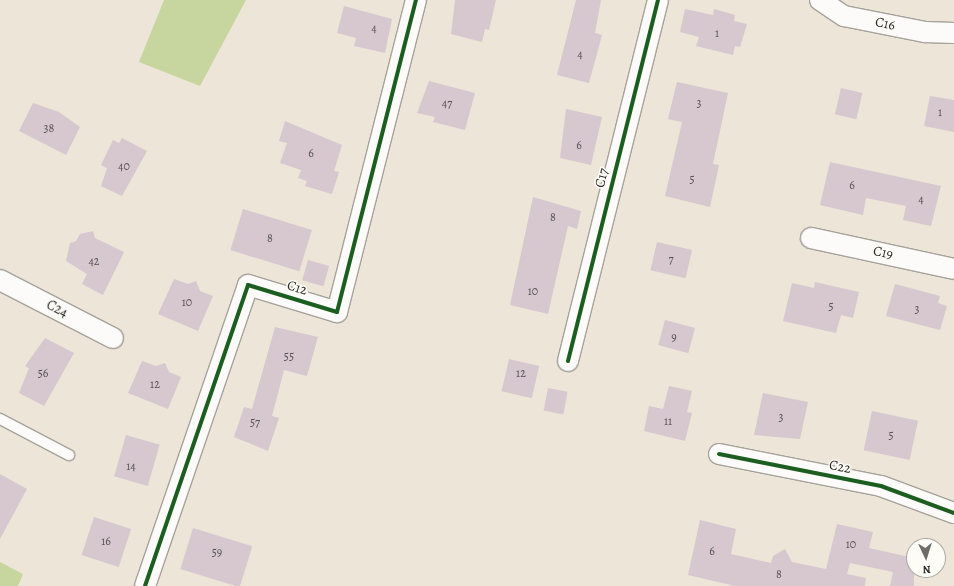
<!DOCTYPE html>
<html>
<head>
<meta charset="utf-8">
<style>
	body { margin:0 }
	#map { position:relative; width:954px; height:586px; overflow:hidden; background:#ece5d8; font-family:Alegreya,serif }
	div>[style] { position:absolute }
	.green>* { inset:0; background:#c7d59f }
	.building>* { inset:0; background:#d6c8ce; transform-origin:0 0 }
	.roads { filter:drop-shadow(1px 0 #a6a29b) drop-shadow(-1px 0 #a6a29b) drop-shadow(0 1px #a6a29b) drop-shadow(0 -1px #a6a29b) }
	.lane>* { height:10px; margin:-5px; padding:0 5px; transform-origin:5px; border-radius:5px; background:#fcfbf9 }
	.street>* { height:20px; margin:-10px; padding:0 10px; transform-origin:10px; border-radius:10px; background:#fcfbf9 }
	.cycleway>* { height:4px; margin:-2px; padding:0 2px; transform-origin:2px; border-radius:2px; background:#1b5e20 }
	span { translate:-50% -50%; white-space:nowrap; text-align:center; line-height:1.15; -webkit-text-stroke:3px #fdfcf7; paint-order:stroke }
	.number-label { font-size:12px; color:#565254 }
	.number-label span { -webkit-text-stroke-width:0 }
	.street-label { font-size:14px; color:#2b2b2b }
	.north { position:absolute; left:906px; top:538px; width:40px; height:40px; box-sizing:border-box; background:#fdfcf7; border:1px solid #a9a8a5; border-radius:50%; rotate:176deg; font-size:11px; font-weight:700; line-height:16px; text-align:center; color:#2b2b2b }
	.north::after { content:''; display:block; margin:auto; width:14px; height:18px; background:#6f6c68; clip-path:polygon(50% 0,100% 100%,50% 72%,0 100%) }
</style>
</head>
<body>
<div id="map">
	<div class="green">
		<i style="clip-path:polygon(164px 0,246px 0,200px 86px,139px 62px)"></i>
		<i style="clip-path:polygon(0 562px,23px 574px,18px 586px,0 586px)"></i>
	</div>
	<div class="building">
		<i style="clip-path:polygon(455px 0,496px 0,489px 30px,485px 29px,482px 42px,451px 34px)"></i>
		<i style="clip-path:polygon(576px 0,601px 0,595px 33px,602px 35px,589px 83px,557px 75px)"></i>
		<i style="clip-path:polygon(344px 6px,392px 19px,385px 53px,354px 46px,356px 38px,337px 33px)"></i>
		<i style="clip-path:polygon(685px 9px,713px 15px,714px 9px,735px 15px,734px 21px,747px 24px,740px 47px,735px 46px,733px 55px,696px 46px,699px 37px,680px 32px)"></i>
		<i style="clip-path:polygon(429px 81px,475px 93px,465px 130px,433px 122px,435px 117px,417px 113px)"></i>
		<i style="clip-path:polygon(677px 82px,728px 93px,713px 164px,719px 165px,710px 207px,665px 196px,682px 122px,668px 119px)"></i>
		<i style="left:841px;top:88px;width:22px;height:27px;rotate:13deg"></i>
		<i style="clip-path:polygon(930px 96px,954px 100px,954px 132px,924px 126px)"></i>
		<i style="clip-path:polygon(33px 103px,59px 112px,80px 127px,66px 155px,19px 131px)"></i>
		<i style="clip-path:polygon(566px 109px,602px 117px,591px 165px,560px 158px)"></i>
		<i style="clip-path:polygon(285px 121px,342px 145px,334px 171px,339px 172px,332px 194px,305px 186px,307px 181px,298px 178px,301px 170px,280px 163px,287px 143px,279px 141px)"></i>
		<i style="clip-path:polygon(122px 138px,147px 151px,122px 196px,101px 186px,107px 168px,101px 165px,113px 140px,119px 143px)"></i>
		<i style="clip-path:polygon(830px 162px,941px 186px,931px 226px,903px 220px,906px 206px,866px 198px,863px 215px,820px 205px)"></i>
		<i style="clip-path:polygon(533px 197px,581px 211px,577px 229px,568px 226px,548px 314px,510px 305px)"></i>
		<i style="left:243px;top:209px;width:72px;height:43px;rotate:17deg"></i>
		<i style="clip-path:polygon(93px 231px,95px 238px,124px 252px,103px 295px,82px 284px,87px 274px,66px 261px,70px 243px,76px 241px,80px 234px)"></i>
		<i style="left:657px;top:242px;width:36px;height:29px;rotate:13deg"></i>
		<i style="left:308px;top:260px;width:22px;height:21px;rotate:16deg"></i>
		<i style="clip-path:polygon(174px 279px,188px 284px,196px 281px,200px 291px,213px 296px,198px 331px,158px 314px)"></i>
		<i style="clip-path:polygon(815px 282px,859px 292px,853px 318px,841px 315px,836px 333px,783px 321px,792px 283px,814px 288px)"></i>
		<i style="clip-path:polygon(895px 284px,940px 296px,938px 303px,947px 306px,940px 330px,886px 316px)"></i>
		<i style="left:665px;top:320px;width:31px;height:26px;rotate:15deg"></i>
		<i style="clip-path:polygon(275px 327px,318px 337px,307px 376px,284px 370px,272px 416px,279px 418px,268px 451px,234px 437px,244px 407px,252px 409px)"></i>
		<i style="clip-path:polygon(45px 338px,74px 353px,44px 406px,19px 393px,29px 368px,25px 366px)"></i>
		<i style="left:509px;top:359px;width:31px;height:33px;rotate:13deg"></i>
		<i style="clip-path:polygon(142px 361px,156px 366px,165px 363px,169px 372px,181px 377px,168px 409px,128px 393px)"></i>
		<i style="clip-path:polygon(669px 386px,692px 391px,687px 412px,692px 413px,685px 441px,644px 431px,649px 406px,663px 409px)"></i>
		<i style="left:548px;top:388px;width:20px;height:23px;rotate:11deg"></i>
		<i style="clip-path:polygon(763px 393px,808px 402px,800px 439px,754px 435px)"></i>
		<i style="left:872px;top:411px;width:47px;height:40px;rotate:12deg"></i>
		<i style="left:126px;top:435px;width:35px;height:43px;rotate:16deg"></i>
		<i style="clip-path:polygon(0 474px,27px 489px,0 539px)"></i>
		<i style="left:94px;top:517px;width:39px;height:40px;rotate:18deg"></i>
		<i style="clip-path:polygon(700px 520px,736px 529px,731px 554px,771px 563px,773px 556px,785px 549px,792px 562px,826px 569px,837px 524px,873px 532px,869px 548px,914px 558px,914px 586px,890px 586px,893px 572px,850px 563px,847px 574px,866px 578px,865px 586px,735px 586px,688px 575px)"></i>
		<i style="left:193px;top:528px;width:62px;height:43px;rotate:17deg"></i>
	</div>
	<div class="roads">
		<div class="lane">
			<i style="left:0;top:419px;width:78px;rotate:27.6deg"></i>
		</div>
		<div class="street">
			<i style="left:820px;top:0;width:29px;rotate:34deg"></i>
			<i style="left:844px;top:16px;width:83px;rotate:11.2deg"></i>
			<i style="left:925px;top:32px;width:29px;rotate:2deg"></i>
			<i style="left:811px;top:238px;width:146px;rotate:12.2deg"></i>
			<i style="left:0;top:280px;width:127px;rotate:27.2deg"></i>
			<i style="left:568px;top:361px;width:372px;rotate:-76deg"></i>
			<i style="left:719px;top:454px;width:165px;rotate:11.2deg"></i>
			<i style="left:881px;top:486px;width:78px;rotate:20.3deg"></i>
			<i style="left:145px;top:586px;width:318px;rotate:-71.1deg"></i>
			<i style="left:248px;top:285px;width:93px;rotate:16.9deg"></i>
			<i style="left:337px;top:312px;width:322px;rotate:-75.8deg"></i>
		</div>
	</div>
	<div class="cycleway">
		<i style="left:568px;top:361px;width:372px;rotate:-76deg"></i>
		<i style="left:719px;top:454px;width:165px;rotate:11.2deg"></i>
		<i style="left:881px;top:486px;width:78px;rotate:20.3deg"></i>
		<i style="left:145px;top:586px;width:318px;rotate:-71.1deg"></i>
		<i style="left:248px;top:285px;width:93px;rotate:16.9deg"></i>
		<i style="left:337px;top:312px;width:322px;rotate:-75.8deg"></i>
	</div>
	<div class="number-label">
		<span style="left:374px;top:29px">4</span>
		<span style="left:717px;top:34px">1</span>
		<span style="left:580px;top:55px">4</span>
		<span style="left:447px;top:104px">47</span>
		<span style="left:699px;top:104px">3</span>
		<span style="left:940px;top:113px">1</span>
		<span style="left:49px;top:129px">38</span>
		<span style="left:579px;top:146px">6</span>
		<span style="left:311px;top:154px">6</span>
		<span style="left:124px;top:167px">40</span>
		<span style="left:692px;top:180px">5</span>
		<span style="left:852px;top:186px">6</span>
		<span style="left:921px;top:200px">4</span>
		<span style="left:553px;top:218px">8</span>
		<span style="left:270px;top:239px">8</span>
		<span style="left:671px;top:260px">7</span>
		<span style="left:94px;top:262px">42</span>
		<span style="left:533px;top:292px">10</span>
		<span style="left:187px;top:303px">10</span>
		<span style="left:831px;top:307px">5</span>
		<span style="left:917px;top:310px">3</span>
		<span style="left:674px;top:338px">9</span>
		<span style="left:289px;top:357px">55</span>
		<span style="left:43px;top:374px">56</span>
		<span style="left:521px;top:374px">12</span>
		<span style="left:155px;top:385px">12</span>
		<span style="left:781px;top:418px">3</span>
		<span style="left:668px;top:422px">11</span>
		<span style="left:255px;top:423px">57</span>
		<span style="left:891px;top:436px">5</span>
		<span style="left:131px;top:467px">14</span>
		<span style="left:106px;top:542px">16</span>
		<span style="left:851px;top:545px">10</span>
		<span style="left:712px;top:552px">6</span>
		<span style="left:217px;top:553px">59</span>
		<span style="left:779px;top:575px">8</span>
	</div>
	<div class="street-label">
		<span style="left:885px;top:24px;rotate:12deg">C16</span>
		<span style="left:602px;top:178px;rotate:-76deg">C17</span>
		<span style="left:883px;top:253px;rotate:12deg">C19</span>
		<span style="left:297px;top:288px;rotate:17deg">C12</span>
		<span style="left:57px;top:309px;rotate:27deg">C24</span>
		<span style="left:840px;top:467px;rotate:11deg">C22</span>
	</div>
	<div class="north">N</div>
</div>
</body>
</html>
